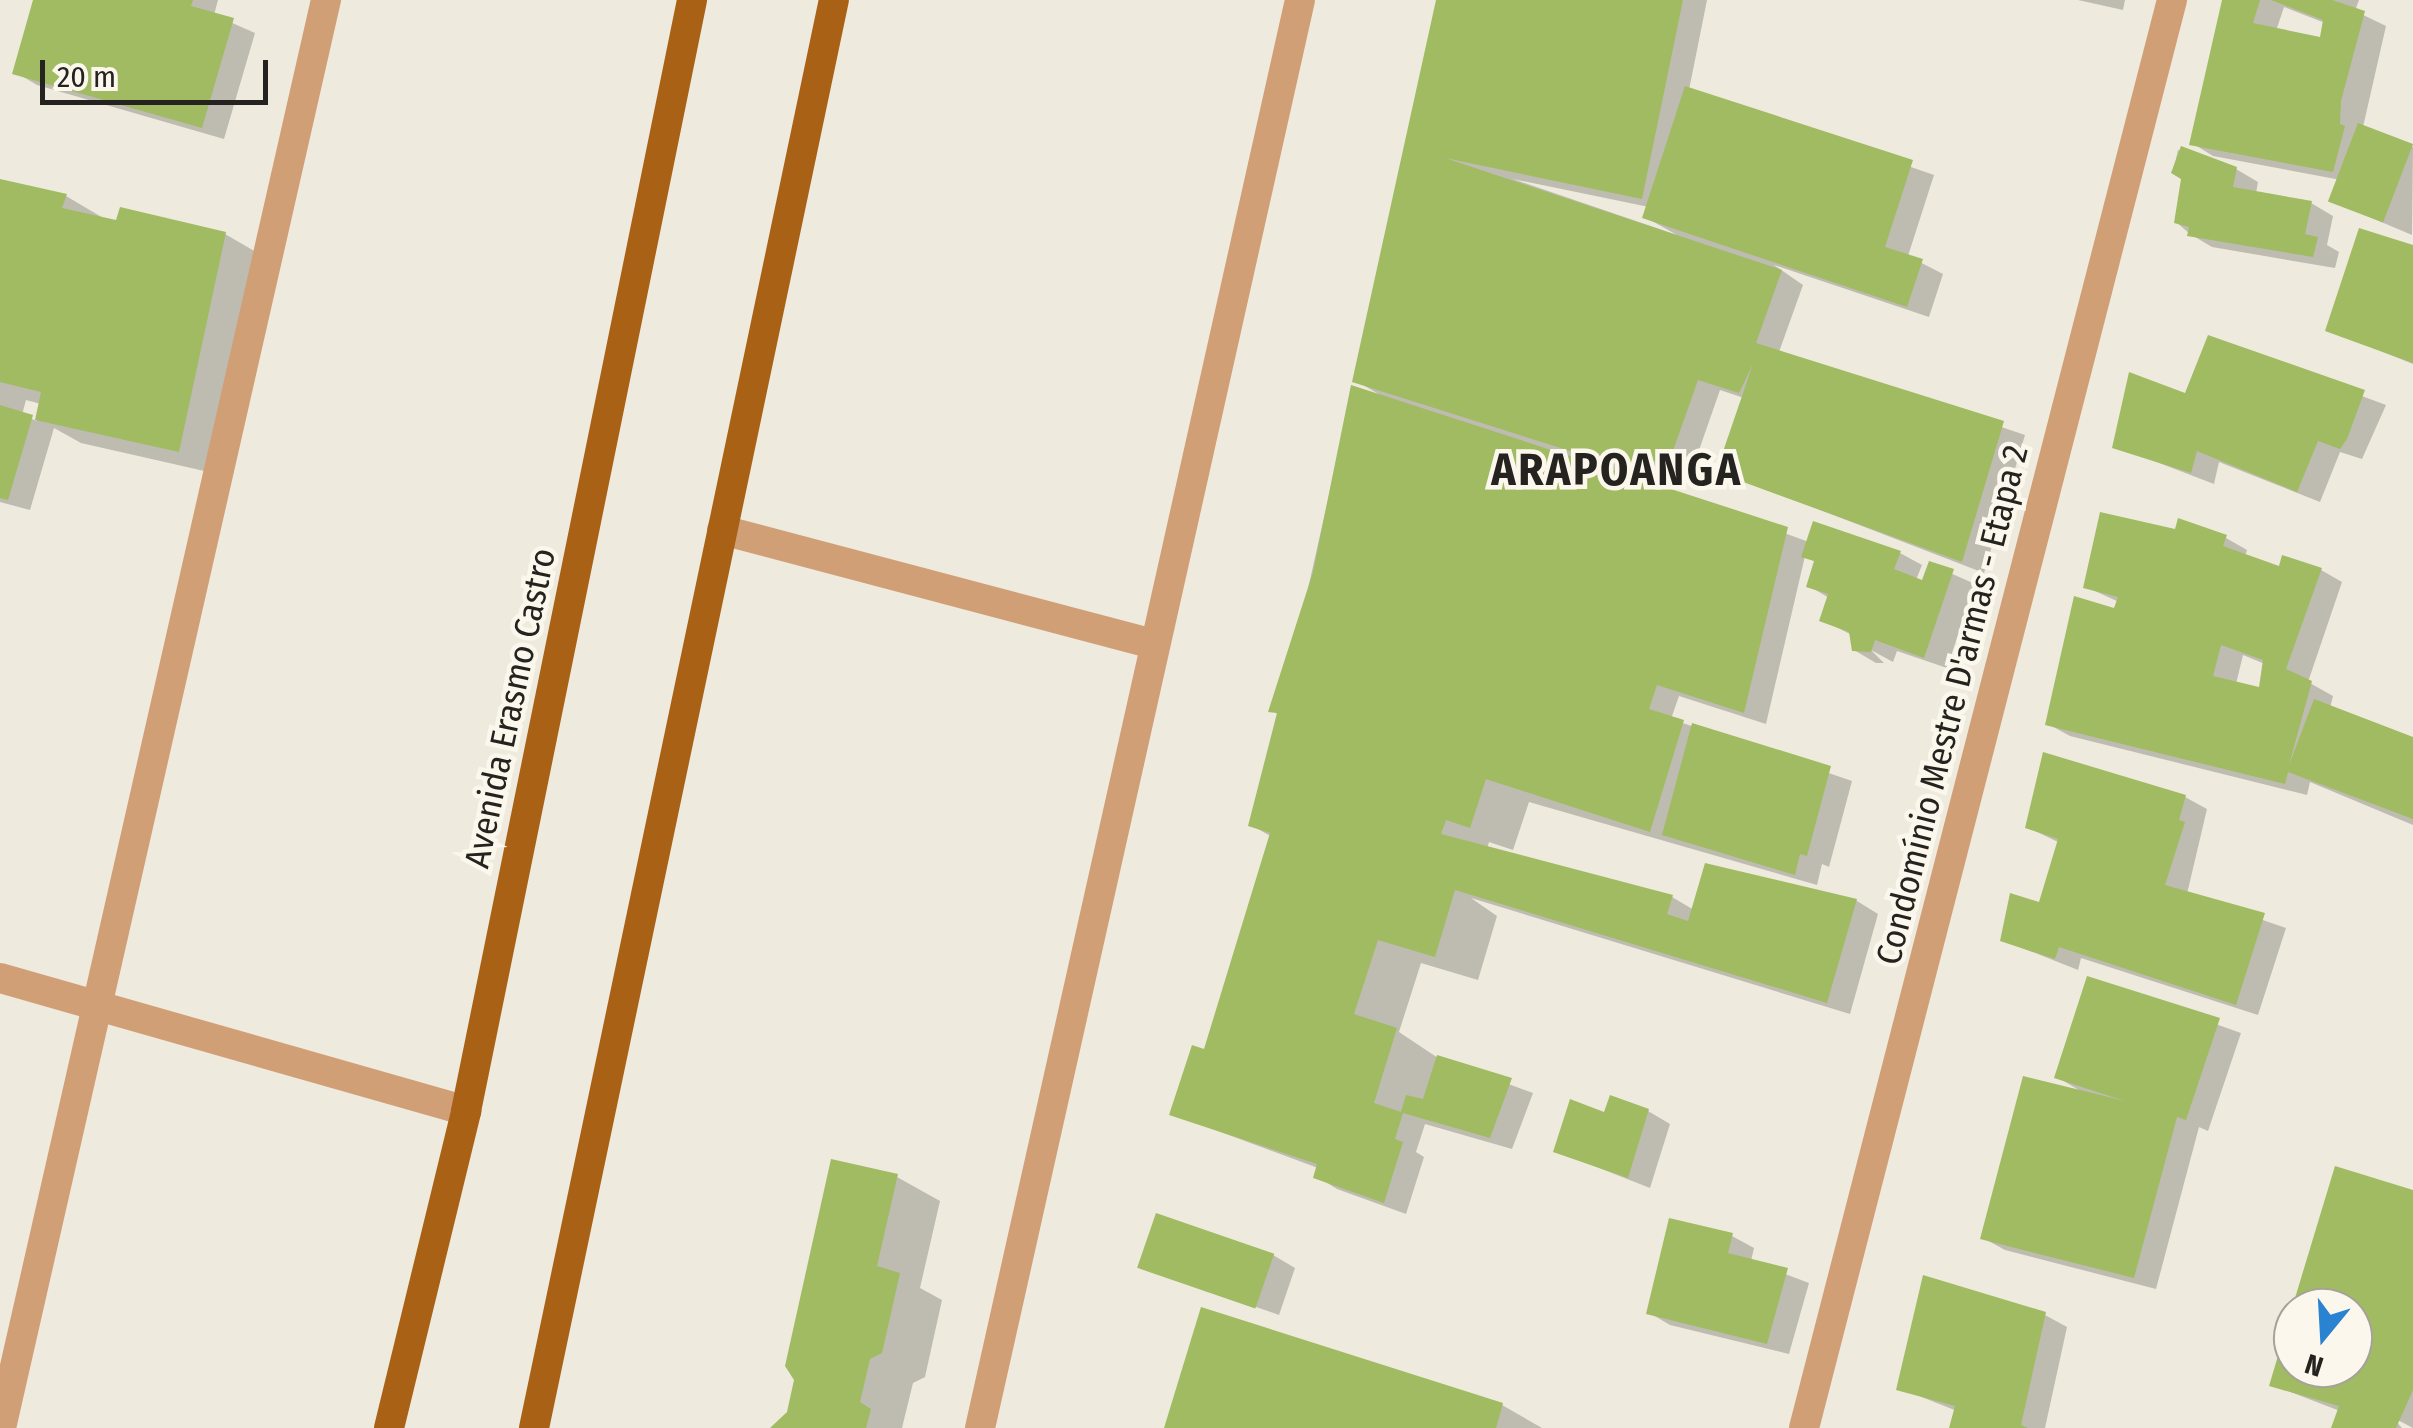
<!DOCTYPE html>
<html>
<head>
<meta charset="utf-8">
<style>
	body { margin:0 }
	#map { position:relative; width:2413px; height:1428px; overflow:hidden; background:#eeeade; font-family:"Fira Sans Condensed",sans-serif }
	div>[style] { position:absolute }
	.shadow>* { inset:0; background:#0003 }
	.building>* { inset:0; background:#a0bb61; transform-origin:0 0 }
	.street>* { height:30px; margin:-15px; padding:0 15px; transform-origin:15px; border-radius:15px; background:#d19f75 }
	.primary>* { height:30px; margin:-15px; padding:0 15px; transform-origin:15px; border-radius:15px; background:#a96116 }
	span { translate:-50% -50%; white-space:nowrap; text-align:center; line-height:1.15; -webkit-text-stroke:9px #fbf7ec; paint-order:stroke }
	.street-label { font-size:35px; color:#25231f }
	.district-label { font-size:45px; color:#25231f; font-weight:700; letter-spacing:2.5px }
	.north { position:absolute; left:2273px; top:1288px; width:100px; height:100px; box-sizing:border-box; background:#fbf7ec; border:2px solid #a5a29a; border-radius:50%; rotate:198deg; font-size:28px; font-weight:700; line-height:40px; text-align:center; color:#25231f }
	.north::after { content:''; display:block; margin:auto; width:35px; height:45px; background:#2a83d0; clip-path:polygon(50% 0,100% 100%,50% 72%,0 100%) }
	.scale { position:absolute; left:40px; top:60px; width:228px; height:45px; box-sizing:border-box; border:5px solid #25231f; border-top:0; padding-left:12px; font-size:30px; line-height:35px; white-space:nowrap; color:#25231f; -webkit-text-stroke:8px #fbf7ec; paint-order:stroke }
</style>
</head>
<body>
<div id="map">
	<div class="shadow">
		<i style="clip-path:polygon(35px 0,218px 0,214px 15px,255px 33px,224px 139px,37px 85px,15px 72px)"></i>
		<i style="clip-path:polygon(evenodd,1438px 0,1707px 0,1689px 90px,1934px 175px,1908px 256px,1943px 274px,1929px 317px,1774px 265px,1803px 285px,1779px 352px,2025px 435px,1984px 573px,1719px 471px,1744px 398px,1720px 390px,1690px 476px,1676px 471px,1669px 491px,1809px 542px,1900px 553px,1922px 565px,1916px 580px,1924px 583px,1930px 564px,1975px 584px,1947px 668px,1897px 651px,1893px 662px,1871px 650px,1884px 663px,1876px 663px,1854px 650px,1852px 635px,1822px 620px,1829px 598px,1809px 586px,1816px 562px,1805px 556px,1766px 724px,1679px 696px,1671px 719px,1852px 781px,1829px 867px,1822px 864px,1817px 885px,1529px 802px,1513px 850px,1489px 842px,1487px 849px,1672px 897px,1694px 910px,1706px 866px,1857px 901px,1878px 914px,1850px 1014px,1471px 898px,1497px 916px,1478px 980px,1421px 963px,1399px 1032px,1438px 1058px,1533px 1093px,1512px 1149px,1425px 1124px,1416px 1152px,1424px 1157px,1406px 1214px,1337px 1189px,1316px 1176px,1318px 1168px,1172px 1114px,1205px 1052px,1272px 837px,1251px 825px,1279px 715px,1271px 710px,1305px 602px,1353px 388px,1380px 395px,1355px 380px,1438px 0,1513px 179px,1649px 207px,1645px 217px,1677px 235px,1513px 179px)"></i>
		<i style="clip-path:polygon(2078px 0,2125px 0,2123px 10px)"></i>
		<i style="clip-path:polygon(evenodd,2229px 0,2359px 0,2355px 11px,2386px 26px,2363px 127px,2413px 147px,2412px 235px,2334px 202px,2341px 180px,2213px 156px,2192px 143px,2229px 0,2284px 7px,2325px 23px,2322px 40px,2276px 31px,2284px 7px)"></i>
		<i style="clip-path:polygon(2178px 150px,2236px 169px,2258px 182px,2256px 193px,2311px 203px,2333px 216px,2327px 245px,2339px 252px,2335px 268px,2212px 247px,2190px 234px,2176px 222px,2184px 178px,2173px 172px)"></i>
		<i style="clip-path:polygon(evenodd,0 181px,66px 196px,110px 222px,225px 234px,268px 259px,222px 475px,81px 443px,54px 428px,30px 510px,0 502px,0 181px,26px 400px,41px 404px,37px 421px,22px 415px,26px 400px)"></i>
		<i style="clip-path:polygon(2413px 247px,2413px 364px,2328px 330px)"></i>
		<i style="clip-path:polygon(2209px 339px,2386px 405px,2362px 459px,2340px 452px,2320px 502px,2219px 462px,2214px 484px,2115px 446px,2187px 396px)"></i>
		<i style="clip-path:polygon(evenodd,2176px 532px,2226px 538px,2247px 550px,2245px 557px,2280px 569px,2321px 570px,2342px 582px,2308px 682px,2333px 696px,2330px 708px,2413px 739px,2413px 825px,2310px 782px,2307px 795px,2070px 736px,2048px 724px,2119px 602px,2086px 587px,2176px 532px,2243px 655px,2265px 664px,2261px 690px,2236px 684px,2243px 655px)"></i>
		<i style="clip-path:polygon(2185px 797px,2207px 809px,2187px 894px,2286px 928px,2258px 1015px,2081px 958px,2078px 970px,2002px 940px,2041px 905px,2060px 843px,2027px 827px)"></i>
		<i style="clip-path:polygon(2089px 979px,2241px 1033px,2208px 1131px,2199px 1127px,2156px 1289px,2005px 1250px,1983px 1238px,2082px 1092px,2057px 1077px)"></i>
		<i style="clip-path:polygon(1648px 1111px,1670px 1124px,1650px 1188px,1556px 1151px,1606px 1115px)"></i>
		<i style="clip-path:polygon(897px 1177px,940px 1201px,920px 1288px,942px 1300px,925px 1377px,913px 1383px,902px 1428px,772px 1428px,789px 1414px)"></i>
		<i style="clip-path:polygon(2413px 1192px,2413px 1428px,2392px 1417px,2402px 1428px,2333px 1428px,2340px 1411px,2272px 1385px,2293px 1315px,2293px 1368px,2353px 1368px,2353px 1308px,2295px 1308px)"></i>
		<i style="clip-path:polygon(1671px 1221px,1732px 1236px,1754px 1248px,1751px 1261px,1809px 1283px,1789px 1354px,1670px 1325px,1648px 1312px)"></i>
		<i style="clip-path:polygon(1273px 1255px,1295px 1268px,1279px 1315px,1141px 1267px)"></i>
		<i style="clip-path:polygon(2045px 1315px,2067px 1327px,2045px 1428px,1952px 1428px,1957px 1411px,1899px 1388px)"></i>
		<i style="clip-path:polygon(1502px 1405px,1542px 1428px,1166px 1428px)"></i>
	</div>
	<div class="building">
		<i style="clip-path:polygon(33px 0,193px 0,191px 6px,234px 18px,202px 128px,12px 74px)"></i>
		<i style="clip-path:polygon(1436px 0,1683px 0,1642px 199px,1445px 158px,1782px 270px,1756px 343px,2004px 421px,1962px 562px,1716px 472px,1753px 364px,1739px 393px,1698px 380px,1668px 465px,1654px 461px,1649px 476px,1352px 382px)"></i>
		<i style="clip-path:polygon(2222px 0,2260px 0,2253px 23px,2320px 37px,2323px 20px,2271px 0,2332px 0,2365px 11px,2341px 101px,2340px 124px,2345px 126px,2333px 172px,2189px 145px)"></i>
		<i style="clip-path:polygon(1685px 86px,1913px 160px,1885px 247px,1923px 259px,1907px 307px,1642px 218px)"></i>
		<i style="left:2358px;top:123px;width:59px;height:84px;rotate:21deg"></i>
		<i style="clip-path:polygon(2181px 146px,2237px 167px,2233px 187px,2312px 201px,2305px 234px,2318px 237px,2313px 257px,2187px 236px,2189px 227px,2174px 223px,2181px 179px,2171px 173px)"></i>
		<i style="clip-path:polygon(0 179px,67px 194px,62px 208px,116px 220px,120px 207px,226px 232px,179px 452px,35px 420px,41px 392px,0 382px)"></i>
		<i style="clip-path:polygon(2359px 228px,2413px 245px,2413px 363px,2325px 331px)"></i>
		<i style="clip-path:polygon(2208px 335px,2365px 390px,2347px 439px,2340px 449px,2318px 441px,2297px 492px,2197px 451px,2191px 473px,2112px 448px,2129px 372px,2185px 393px)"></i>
		<i style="clip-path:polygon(1351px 385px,1788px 527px,1744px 713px,1657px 685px,1649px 709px,1684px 720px,1650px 832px,1486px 779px,1470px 828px,1446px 820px,1441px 834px,1673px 895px,1667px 914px,1688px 921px,1705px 863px,1857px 899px,1827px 1003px,1455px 890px,1435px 957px,1378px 940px,1354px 1014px,1397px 1028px,1374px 1103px,1401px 1112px,1406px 1095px,1423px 1099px,1437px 1055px,1512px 1078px,1490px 1138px,1403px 1113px,1395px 1139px,1403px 1142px,1384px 1203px,1313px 1178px,1317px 1164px,1169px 1115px,1192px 1045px,1204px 1049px,1270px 833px,1248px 826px,1277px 713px,1268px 712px,1313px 572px)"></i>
		<i style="clip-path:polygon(0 405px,33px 415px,8px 500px,0 498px)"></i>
		<i style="clip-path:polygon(evenodd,2100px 512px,2175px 529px,2178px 518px,2227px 535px,2223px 546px,2279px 566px,2282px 555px,2322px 568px,2286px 669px,2312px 681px,2289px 765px,2314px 699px,2413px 737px,2413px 819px,2288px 772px,2285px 784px,2045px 725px,2074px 596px,2114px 608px,2118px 597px,2083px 588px,2100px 512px,2221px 645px,2263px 660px,2259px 687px,2213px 676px,2221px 645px)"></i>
		<i style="clip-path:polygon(1813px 521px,1901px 551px,1894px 569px,1922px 580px,1929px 561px,1954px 569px,1924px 658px,1875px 640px,1871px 652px,1852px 651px,1849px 632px,1819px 621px,1828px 594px,1806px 587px,1814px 561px,1801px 557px)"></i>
		<i style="clip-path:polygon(1692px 723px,1831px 766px,1807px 856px,1800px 854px,1795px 875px,1662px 835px)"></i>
		<i style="clip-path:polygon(2043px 752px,2186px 795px,2179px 820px,2185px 822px,2165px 885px,2265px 913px,2236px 1005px,2059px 947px,2055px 959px,2000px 941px,2010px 893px,2039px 902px,2058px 839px,2025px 828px)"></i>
		<i style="clip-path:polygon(2087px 976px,2220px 1018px,2186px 1120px,2177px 1117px,2134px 1278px,1980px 1239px,2023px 1076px,2125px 1101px,2054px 1078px)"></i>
		<i style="clip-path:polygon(1610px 1095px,1649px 1109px,1628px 1178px,1553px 1152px,1570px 1099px,1604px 1112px)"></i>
		<i style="clip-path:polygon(831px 1159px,898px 1174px,877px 1266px,900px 1273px,882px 1353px,870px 1359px,860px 1402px,871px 1409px,866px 1428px,770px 1428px,787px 1412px,794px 1380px,785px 1366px)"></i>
		<i style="clip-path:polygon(2335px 1166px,2413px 1190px,2413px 1390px,2396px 1428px,2331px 1428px,2339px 1406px,2269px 1386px,2292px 1309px,2293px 1368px,2353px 1368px,2353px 1308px,2292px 1308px)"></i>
		<i style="left:1156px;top:1213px;width:125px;height:58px;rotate:19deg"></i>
		<i style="clip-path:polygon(1669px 1218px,1733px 1233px,1728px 1253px,1788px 1268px,1767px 1344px,1646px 1314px)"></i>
		<i style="clip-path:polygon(1923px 1275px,2046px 1312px,2021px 1425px,2028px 1428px,1949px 1428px,1955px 1406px,1896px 1390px)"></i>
		<i style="clip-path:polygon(1201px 1307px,1503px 1403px,1496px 1428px,1164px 1428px)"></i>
	</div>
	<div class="street">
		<i style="left:722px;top:530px;width:448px;rotate:14.8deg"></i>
		<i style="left:0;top:978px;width:485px;rotate:15.9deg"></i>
		<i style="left:1px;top:1428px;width:1465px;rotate:-77.18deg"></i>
		<i style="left:980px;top:1428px;width:1463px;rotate:-77.37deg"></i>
		<i style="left:1804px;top:1428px;width:1475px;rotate:-75.55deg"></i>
	</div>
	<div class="primary">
		<i style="left:389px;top:1428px;width:326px;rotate:-76.3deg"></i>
		<i style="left:466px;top:1111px;width:1134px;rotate:-78.5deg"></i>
		<i style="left:534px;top:1428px;width:1459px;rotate:-78.14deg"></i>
	</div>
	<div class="street-label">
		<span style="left:1952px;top:705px;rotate:-76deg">Condomínio Mestre D'armas - Etapa 2</span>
		<span style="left:510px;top:708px;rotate:-78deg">Avenida Erasmo Castro</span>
	</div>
	<div class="district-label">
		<span style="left:1617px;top:471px">ARAPOANGA</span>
	</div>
	<div class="north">N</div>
	<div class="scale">20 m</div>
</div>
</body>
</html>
